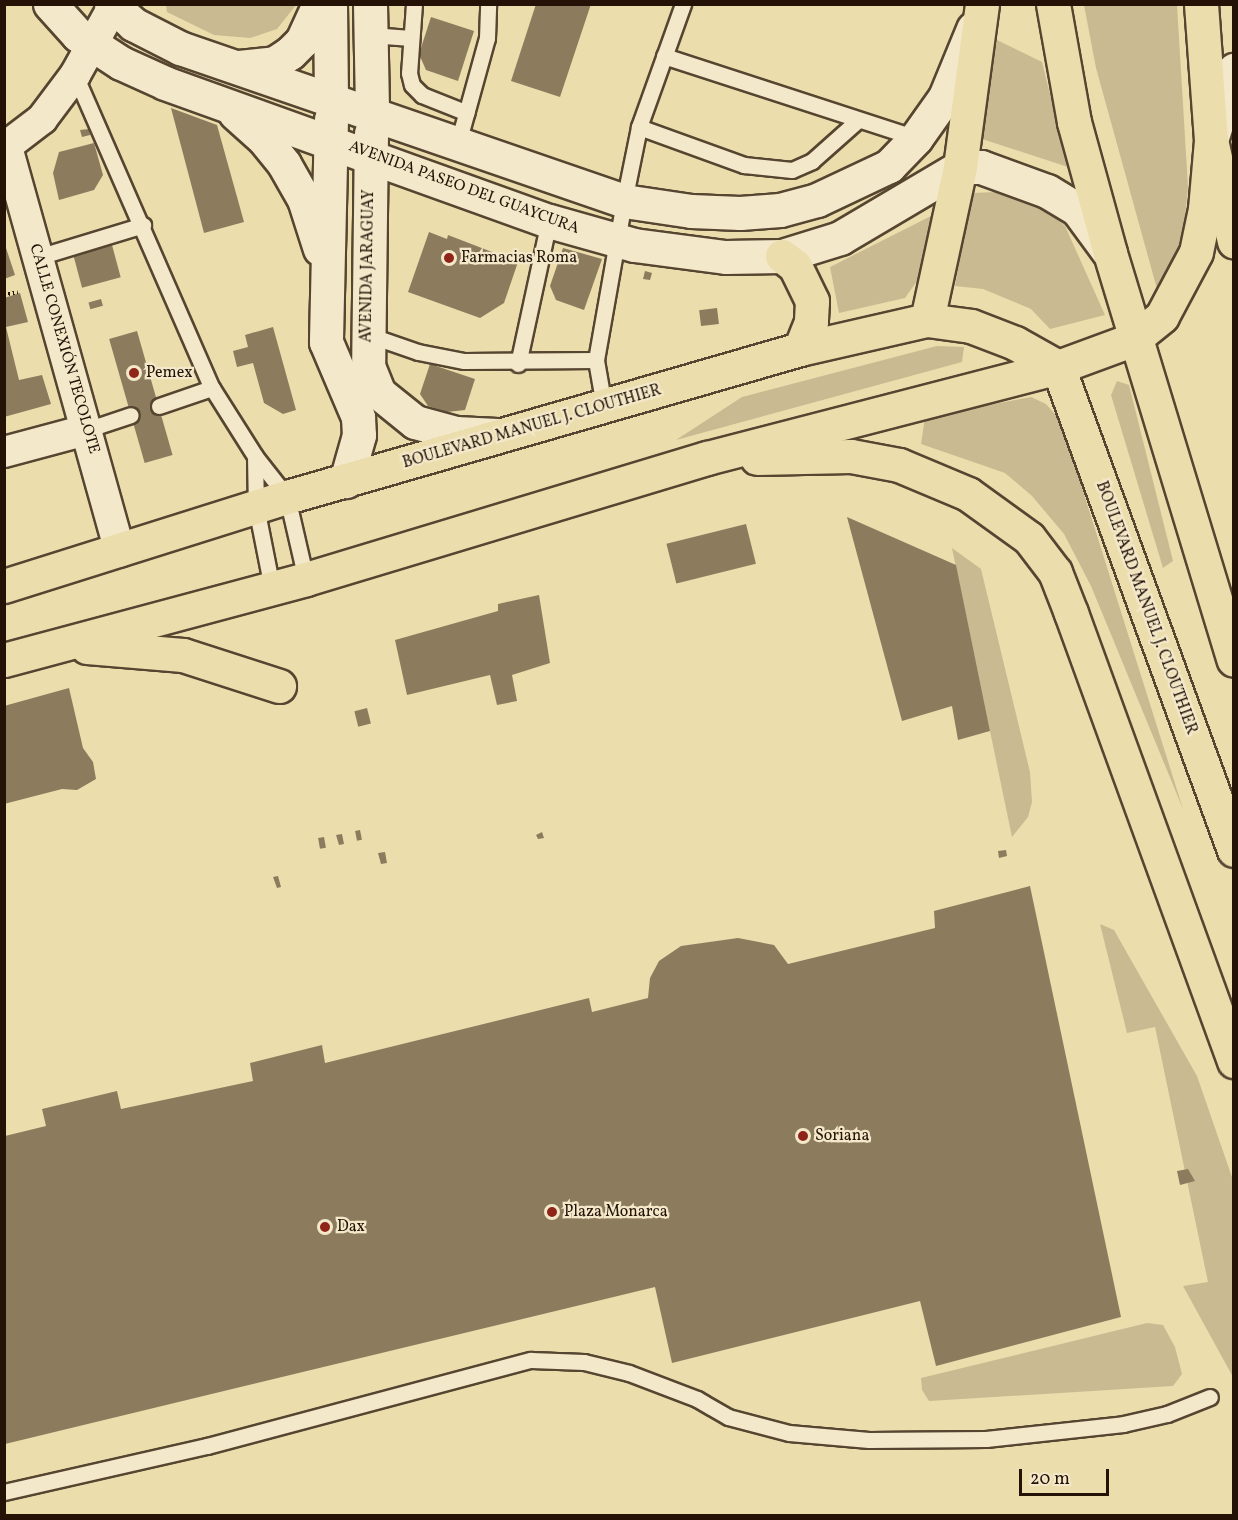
<!DOCTYPE html>
<html>
<head>
<meta charset="utf-8">
<style>
	body { margin:0 }
	#map { position:relative; width:1238px; height:1520px; overflow:hidden; background:#ecddad; font-family:Vollkorn,serif }
	div>[style] { position:absolute }
	.green>* { inset:0; background:#caba91 }
	.building>* { inset:0; background:#8c7c5d; transform-origin:0 0 }
	.path>* { height:4px; margin-top:-2px; transform-origin:0; background:repeating-linear-gradient(90deg,#241207 0 1.5px,transparent 0 4.5px) }
	.roads { filter:drop-shadow(2px 0 #564530) drop-shadow(-2px 0 #564530) drop-shadow(0 2px #564530) drop-shadow(0 -2px #564530) }
	.service>* { height:15px; margin:-7.5px; padding:0 7.5px; transform-origin:7.5px; border-radius:7.5px; background:#f3e9ca }
	.minor>* { height:30px; margin:-15px; padding:0 15px; transform-origin:15px; border-radius:15px; background:#f3e9ca }
	.tertiary>* { height:33px; margin:-16.5px; padding:0 16.5px; transform-origin:16.5px; border-radius:16.5px; background:#f3e9ca }
	.secondary>* { height:33px; margin:-16.5px; padding:0 16.5px; transform-origin:16.5px; border-radius:16.5px; background:#f3e9ca }
	.primary>* { height:33px; margin:-16.5px; padding:0 16.5px; transform-origin:16.5px; border-radius:16.5px; background:#ecddad }
	.dots>* { width:16px; height:16px; translate:-50% -50%; box-sizing:border-box; border:3px solid #f3e9ca; border-radius:50% }
	span { translate:-50% -50%; white-space:nowrap; text-align:center; line-height:1.15; -webkit-text-stroke:4.5px #f3e9ca; paint-order:stroke }
	.street-label { font-size:16px; color:#241207 }
	.poi-label { font-size:16px; color:#241207 }
	.left { translate:0 -50%; text-align:left }
	.frame { position:absolute; inset:0; border:6px solid #241207; pointer-events:none }
	.scale { position:absolute; left:1019px; top:1469px; width:90px; height:27px; box-sizing:border-box; border:3px solid #241207; border-top:0; padding-left:8px; font-size:18px; line-height:21px; white-space:nowrap; color:#241207; -webkit-text-stroke:4px #f3e9ca; paint-order:stroke }
</style>
</head>
<body>
<div id="map">
	<div class="green">
		<i style="clip-path:polygon(166px 5px,166px 4px,296px 5px,277px 29px,250px 38px,214px 35px,167px 12px)"></i>
		<i style="clip-path:polygon(1084px 5px,1177px 5px,1188px 187px,1184px 228px,1173px 262px,1157px 289px,1096px 68px)"></i>
		<i style="clip-path:polygon(997px 40px,1042px 62px,1068px 167px,979px 138px)"></i>
		<i style="clip-path:polygon(998px 192px,1047px 208px,1065px 226px,1105px 315px,1050px 329px,1031px 309px,983px 289px,955px 286px,972px 193px)"></i>
		<i style="clip-path:polygon(933px 215px,929px 264px,905px 298px,839px 313px,830px 267px)"></i>
		<i style="clip-path:polygon(937px 346px,964px 347px,962px 362px,676px 440px,742px 397px)"></i>
		<i style="clip-path:polygon(1117px 381px,1129px 385px,1173px 561px,1163px 568px,1111px 395px)"></i>
		<i style="clip-path:polygon(1031px 397px,1046px 404px,1061px 421px,1183px 809px,1091px 586px,1064px 534px,1032px 496px,1005px 473px,921px 444px,925px 417px)"></i>
		<i style="clip-path:polygon(952px 548px,981px 569px,1030px 772px,1032px 802px,1028px 817px,1012px 837px)"></i>
		<i style="clip-path:polygon(1100px 924px,1114px 930px,1197px 1076px,1233px 1180px,1233px 1377px,1183px 1286px,1208px 1282px,1155px 1027px,1127px 1033px)"></i>
		<i style="clip-path:polygon(1147px 1323px,1163px 1325px,1175px 1347px,1182px 1374px,1173px 1386px,929px 1401px,922px 1390px,921px 1378px)"></i>
	</div>
	<div class="building">
		<i style="clip-path:polygon(536px 4px,591px 4px,560px 97px,511px 81px)"></i>
		<i style="clip-path:polygon(431px 17px,474px 31px,458px 81px,426px 70px,419px 54px)"></i>
		<i style="clip-path:polygon(171px 108px,217px 125px,244px 222px,204px 233px)"></i>
		<i style="clip-path:polygon(89px 129px,90px 135px,82px 137px,80px 130px)"></i>
		<i style="clip-path:polygon(94px 143px,103px 175px,94px 190px,59px 200px,53px 173px,59px 152px)"></i>
		<i style="left:108px;top:230px;width:49px;height:40px;rotate:75deg"></i>
		<i style="clip-path:polygon(429px 232px,447px 239px,448px 235px,518px 262px,504px 303px,480px 318px,408px 292px)"></i>
		<i style="clip-path:polygon(4px 242px,15px 275px,4px 279px)"></i>
		<i style="clip-path:polygon(563px 248px,602px 259px,584px 310px,556px 300px,550px 286px)"></i>
		<i style="clip-path:polygon(645px 271px,652px 273px,650px 280px,643px 279px)"></i>
		<i style="clip-path:polygon(20px 293px,28px 322px,6px 327px,19px 380px,42px 375px,51px 404px,4px 417px,4px 298px)"></i>
		<i style="left:101px;top:299px;width:7px;height:13px;rotate:74deg"></i>
		<i style="left:717px;top:308px;width:16px;height:18px;rotate:83deg"></i>
		<i style="clip-path:polygon(273px 327px,296px 410px,283px 414px,264px 403px,253px 363px,237px 367px,233px 351px,248px 347px,245px 335px)"></i>
		<i style="left:137px;top:331px;width:129px;height:29px;rotate:74deg"></i>
		<i style="clip-path:polygon(430px 364px,475px 379px,465px 410px,447px 412px,428px 406px,420px 394px)"></i>
		<i style="clip-path:polygon(847px 517px,956px 565px,990px 731px,958px 740px,952px 706px,902px 721px)"></i>
		<i style="left:746px;top:524px;width:41px;height:82px;rotate:76deg"></i>
		<i style="clip-path:polygon(539px 595px,550px 663px,512px 675px,517px 701px,497px 705px,490px 675px,407px 695px,395px 640px,498px 611px,498px 604px)"></i>
		<i style="clip-path:polygon(69px 688px,83px 748px,93px 762px,96px 779px,77px 790px,62px 789px,4px 804px,4px 706px)"></i>
		<i style="left:367px;top:708px;width:16px;height:13px;rotate:76deg"></i>
		<i style="left:360px;top:830px;width:10px;height:5px;rotate:79deg"></i>
		<i style="clip-path:polygon(542px 832px,544px 838px,538px 839px,536px 835px)"></i>
		<i style="clip-path:polygon(342px 834px,344px 844px,339px 845px,336px 835px)"></i>
		<i style="left:324px;top:837px;width:11px;height:6px;rotate:80deg"></i>
		<i style="clip-path:polygon(1006px 850px,1007px 856px,999px 858px,998px 851px)"></i>
		<i style="clip-path:polygon(385px 852px,387px 863px,381px 864px,378px 853px)"></i>
		<i style="clip-path:polygon(278px 876px,281px 887px,277px 888px,273px 877px)"></i>
		<i style="clip-path:polygon(1030px 886px,1121px 1317px,936px 1366px,920px 1301px,672px 1363px,655px 1287px,5px 1444px,5px 1136px,46px 1126px,42px 1109px,117px 1091px,121px 1109px,253px 1081px,250px 1063px,322px 1045px,325px 1063px,589px 998px,592px 1012px,648px 998px,650px 978px,659px 961px,681px 946px,738px 938px,774px 945px,788px 964px,935px 928px,934px 911px)"></i>
		<i style="clip-path:polygon(1188px 1169px,1195px 1181px,1180px 1185px,1177px 1171px)"></i>
	</div>
	<div class="path">
		<i style="left:4px;top:295px;width:14px;rotate:-12deg"></i>
	</div>
	<div class="roads">
		<div class="service">
			<i style="left:414px;top:4px;width:69px;rotate:94.1deg"></i>
			<i style="left:409px;top:73px;width:12px;rotate:76deg"></i>
			<i style="left:412px;top:85px;width:14px;rotate:45deg"></i>
			<i style="left:422px;top:95px;width:48px;rotate:21.8deg"></i>
			<i style="left:370px;top:35px;width:41px;rotate:4.2deg"></i>
			<i style="left:664px;top:56px;width:265px;rotate:18deg"></i>
			<i style="left:75px;top:75px;width:342px;rotate:66.4deg"></i>
			<i style="left:212px;top:388px;width:80px;rotate:57.7deg"></i>
			<i style="left:255px;top:456px;width:52px;rotate:52deg"></i>
			<i style="left:287px;top:497px;width:84px;rotate:77deg"></i>
			<i style="left:639px;top:127px;width:112px;rotate:19.9deg"></i>
			<i style="left:744px;top:165px;width:48px;rotate:5.9deg"></i>
			<i style="left:792px;top:170px;width:22px;rotate:-24deg"></i>
			<i style="left:812px;top:161px;width:60px;rotate:-41.6deg"></i>
			<i style="left:458px;top:143px;width:109px;rotate:-74.6deg"></i>
			<i style="left:487px;top:38px;width:34px;rotate:-88deg"></i>
			<i style="left:38px;top:257px;width:110px;rotate:-16.9deg"></i>
			<i style="left:366px;top:334px;width:55px;rotate:19.1deg"></i>
			<i style="left:418px;top:352px;width:47px;rotate:11.1deg"></i>
			<i style="left:464px;top:361px;width:132px;rotate:-0.4deg"></i>
			<i style="left:518px;top:364px;width:146px;rotate:-77.8deg"></i>
			<i style="left:159px;top:406px;width:56px;rotate:-18.8deg"></i>
			<i style="left:604px;top:406px;width:47px;rotate:-99.9deg"></i>
			<i style="left:596px;top:360px;width:161px;rotate:-80deg"></i>
			<i style="left:624px;top:201px;width:76px;rotate:-78.5deg"></i>
			<i style="left:639px;top:127px;width:131px;rotate:-70.3deg"></i>
			<i style="left:86px;top:430px;width:47px;rotate:-18.4deg"></i>
			<i style="left:255px;top:456px;width:51px;rotate:88.9deg"></i>
			<i style="left:256px;top:507px;width:83px;rotate:78.8deg"></i>
			<i style="left:4px;top:1492px;width:208px;rotate:-12.8deg"></i>
			<i style="left:207px;top:1446px;width:335px;rotate:-14.9deg"></i>
			<i style="left:531px;top:1360px;width:53px;rotate:2.2deg"></i>
			<i style="left:584px;top:1362px;width:46px;rotate:13.7deg"></i>
			<i style="left:629px;top:1373px;width:73px;rotate:20.9deg"></i>
			<i style="left:697px;top:1399px;width:36px;rotate:30deg"></i>
			<i style="left:728px;top:1417px;width:63px;rotate:14.7deg"></i>
			<i style="left:789px;top:1433px;width:80px;rotate:5deg"></i>
			<i style="left:869px;top:1440px;width:117px;rotate:-0.5deg"></i>
			<i style="left:986px;top:1439px;width:138px;rotate:-6.2deg"></i>
			<i style="left:1123px;top:1424px;width:45px;rotate:-12.8deg"></i>
			<i style="left:1167px;top:1414px;width:46px;rotate:-21.6deg"></i>
		</div>
		<div class="minor">
			<i style="left:7px;top:147px;width:420px;rotate:74.4deg"></i>
			<i style="left:4px;top:148px;width:48px;rotate:-37.3deg"></i>
			<i style="left:42px;top:119px;width:55px;rotate:-53.1deg"></i>
			<i style="left:75px;top:75px;width:78px;rotate:-60.8deg"></i>
			<i style="left:4px;top:452px;width:85px;rotate:-15deg"></i>
		</div>
		<div class="tertiary">
			<i style="left:330px;top:4px;width:96px;rotate:89.4deg"></i>
			<i style="left:370px;top:4px;width:109px;rotate:88.9deg"></i>
			<i style="left:1211px;top:140px;width:74px;rotate:-71.8deg"></i>
		</div>
		<div class="secondary">
			<i style="left:50px;top:4px;width:42px;rotate:47.9deg"></i>
			<i style="left:78px;top:35px;width:51px;rotate:33.1deg"></i>
			<i style="left:121px;top:63px;width:48px;rotate:24.4deg"></i>
			<i style="left:165px;top:83px;width:408px;rotate:19.8deg"></i>
			<i style="left:549px;top:221px;width:88px;rotate:15.8deg"></i>
			<i style="left:634px;top:245px;width:92px;rotate:7.5deg"></i>
			<i style="left:725px;top:257px;width:57px;rotate:-1deg"></i>
			<i style="left:782px;top:256px;width:61px;rotate:-17.2deg"></i>
			<i style="left:840px;top:238px;width:139px;rotate:-30.6deg"></i>
			<i style="left:960px;top:167px;width:21px"></i>
			<i style="left:981px;top:167px;width:70px;rotate:20deg"></i>
			<i style="left:1047px;top:191px;width:35px;rotate:31deg"></i>
			<i style="left:1077px;top:209px;width:52px;rotate:53.6deg"></i>
			<i style="left:111px;top:4px;width:30px;rotate:42deg"></i>
			<i style="left:133px;top:24px;width:53px;rotate:27.1deg"></i>
			<i style="left:180px;top:48px;width:470px;rotate:19deg"></i>
			<i style="left:624px;top:201px;width:68px;rotate:8.5deg"></i>
			<i style="left:691px;top:211px;width:49px;rotate:2.3deg"></i>
			<i style="left:740px;top:213px;width:40px;rotate:-4.3deg"></i>
			<i style="left:780px;top:210px;width:38px;rotate:-15deg"></i>
			<i style="left:817px;top:200px;width:80px;rotate:-25.3deg"></i>
			<i style="left:889px;top:166px;width:39px;rotate:-46deg"></i>
			<i style="left:916px;top:138px;width:50px;rotate:-54.7deg"></i>
			<i style="left:945px;top:97px;width:74px;rotate:-67.6deg"></i>
			<i style="left:239px;top:67px;width:36px;rotate:-6deg"></i>
			<i style="left:275px;top:63px;width:18px;rotate:-34deg"></i>
			<i style="left:290px;top:53px;width:17px;rotate:-45deg"></i>
			<i style="left:302px;top:41px;width:41px;rotate:-65.3deg"></i>
			<i style="left:235px;top:113px;width:39px;rotate:42deg"></i>
			<i style="left:264px;top:139px;width:32px;rotate:51deg"></i>
			<i style="left:284px;top:164px;width:40px;rotate:60.3deg"></i>
			<i style="left:304px;top:199px;width:52px;rotate:72.3deg"></i>
			<i style="left:331px;top:119px;width:223px;rotate:91.3deg"></i>
			<i style="left:326px;top:342px;width:82px;rotate:66.9deg"></i>
			<i style="left:358px;top:417px;width:18px;rotate:87deg"></i>
			<i style="left:359px;top:435px;width:48px;rotate:105.8deg"></i>
			<i style="left:371px;top:133px;width:233px;rotate:90.7deg"></i>
			<i style="left:368px;top:366px;width:29px;rotate:68deg"></i>
			<i style="left:379px;top:393px;width:46px;rotate:38.9deg"></i>
			<i style="left:415px;top:422px;width:42px;rotate:15deg"></i>
			<i style="left:456px;top:433px;width:41px;rotate:2.8deg"></i>
		</div>
		<div class="primary">
			<i style="left:1053px;top:4px;width:120px;rotate:79.9deg"></i>
			<i style="left:1074px;top:122px;width:136px;rotate:74.6deg"></i>
			<i style="left:1110px;top:253px;width:425px;rotate:73.1deg"></i>
			<i style="left:1201px;top:4px;width:136px;rotate:85.8deg"></i>
			<i style="left:1211px;top:140px;width:104px;rotate:77.2deg"></i>
			<i style="left:782px;top:256px;width:16px;rotate:38deg"></i>
			<i style="left:795px;top:266px;width:39px;rotate:64deg"></i>
			<i style="left:812px;top:301px;width:21px;rotate:93deg"></i>
			<i style="left:811px;top:322px;width:29px;rotate:112deg"></i>
			<i style="left:927px;top:320px;width:157px;rotate:-77.8deg"></i>
			<i style="left:960px;top:167px;width:164px;rotate:-82.3deg"></i>
			<i style="left:757px;top:458px;width:94px;rotate:-1.2deg"></i>
			<i style="left:851px;top:456px;width:49px;rotate:10.6deg"></i>
			<i style="left:899px;top:465px;width:75px;rotate:22.8deg"></i>
			<i style="left:968px;top:494px;width:75px;rotate:35.8deg"></i>
			<i style="left:1029px;top:538px;width:43px;rotate:52.6deg"></i>
			<i style="left:1055px;top:572px;width:44px;rotate:68.7deg"></i>
			<i style="left:1071px;top:613px;width:477px;rotate:70deg"></i>
			<i style="left:4px;top:586px;width:297px;rotate:-17.5deg"></i>
			<i style="left:287px;top:497px;width:534px;rotate:-16.09deg"></i>
			<i style="left:800px;top:349px;width:130px;rotate:-12.9deg"></i>
			<i style="left:927px;top:320px;width:44px;rotate:7.8deg"></i>
			<i style="left:971px;top:326px;width:47px;rotate:21.1deg"></i>
			<i style="left:1015px;top:343px;width:49px;rotate:29.2deg"></i>
			<i style="left:1058px;top:367px;width:514px;rotate:69.98deg"></i>
			<i style="left:87px;top:647px;width:96px;rotate:4.8deg"></i>
			<i style="left:183px;top:655px;width:101px;rotate:17.9deg"></i>
			<i style="left:4px;top:660px;width:313px;rotate:-15deg"></i>
			<i style="left:306px;top:579px;width:419px;rotate:-16.8deg"></i>
			<i style="left:707px;top:458px;width:363px;rotate:-14.5deg"></i>
			<i style="left:1058px;top:367px;width:81px;rotate:-20.2deg"></i>
			<i style="left:1134px;top:339px;width:36px;rotate:-39deg"></i>
			<i style="left:1162px;top:316px;width:72px;rotate:-62deg"></i>
			<i style="left:1196px;top:252px;width:44px;rotate:-78.2deg"></i>
			<i style="left:1205px;top:209px;width:69px;rotate:-85deg"></i>
		</div>
	</div>
	<div class="dots">
		<i style="left:449px;top:258px;background:#8f2418"></i>
		<i style="left:134px;top:373px;background:#8f2418"></i>
		<i style="left:803px;top:1136px;background:#8f2418"></i>
		<i style="left:552px;top:1212px;background:#8f2418"></i>
		<i style="left:325px;top:1227px;background:#8f2418"></i>
	</div>
	<div class="street-label">
		<span style="left:464px;top:188px;rotate:20deg">AVENIDA PASEO DEL GUAYCURA</span>
		<span style="left:368px;top:266px;rotate:-89deg">AVENIDA JARAGUAY</span>
		<span style="left:64px;top:349px;rotate:74deg">CALLE CONEXIÓN TECOLOTE</span>
		<span style="left:532px;top:427px;rotate:-16deg">BOULEVARD MANUEL J. CLOUTHIER</span>
		<span style="left:1146px;top:608px;rotate:70deg">BOULEVARD MANUEL J. CLOUTHIER</span>
	</div>
	<div class="poi-label">
		<span class="left" style="left:461px;top:258px">Farmacias Roma</span>
		<span class="left" style="left:146px;top:373px">Pemex</span>
		<span class="left" style="left:815px;top:1136px">Soriana</span>
		<span class="left" style="left:564px;top:1212px">Plaza Monarca</span>
		<span class="left" style="left:337px;top:1227px">Dax</span>
	</div>
	<div class="frame"></div>
	<div class="scale">20 m</div>
</div>
</body>
</html>
